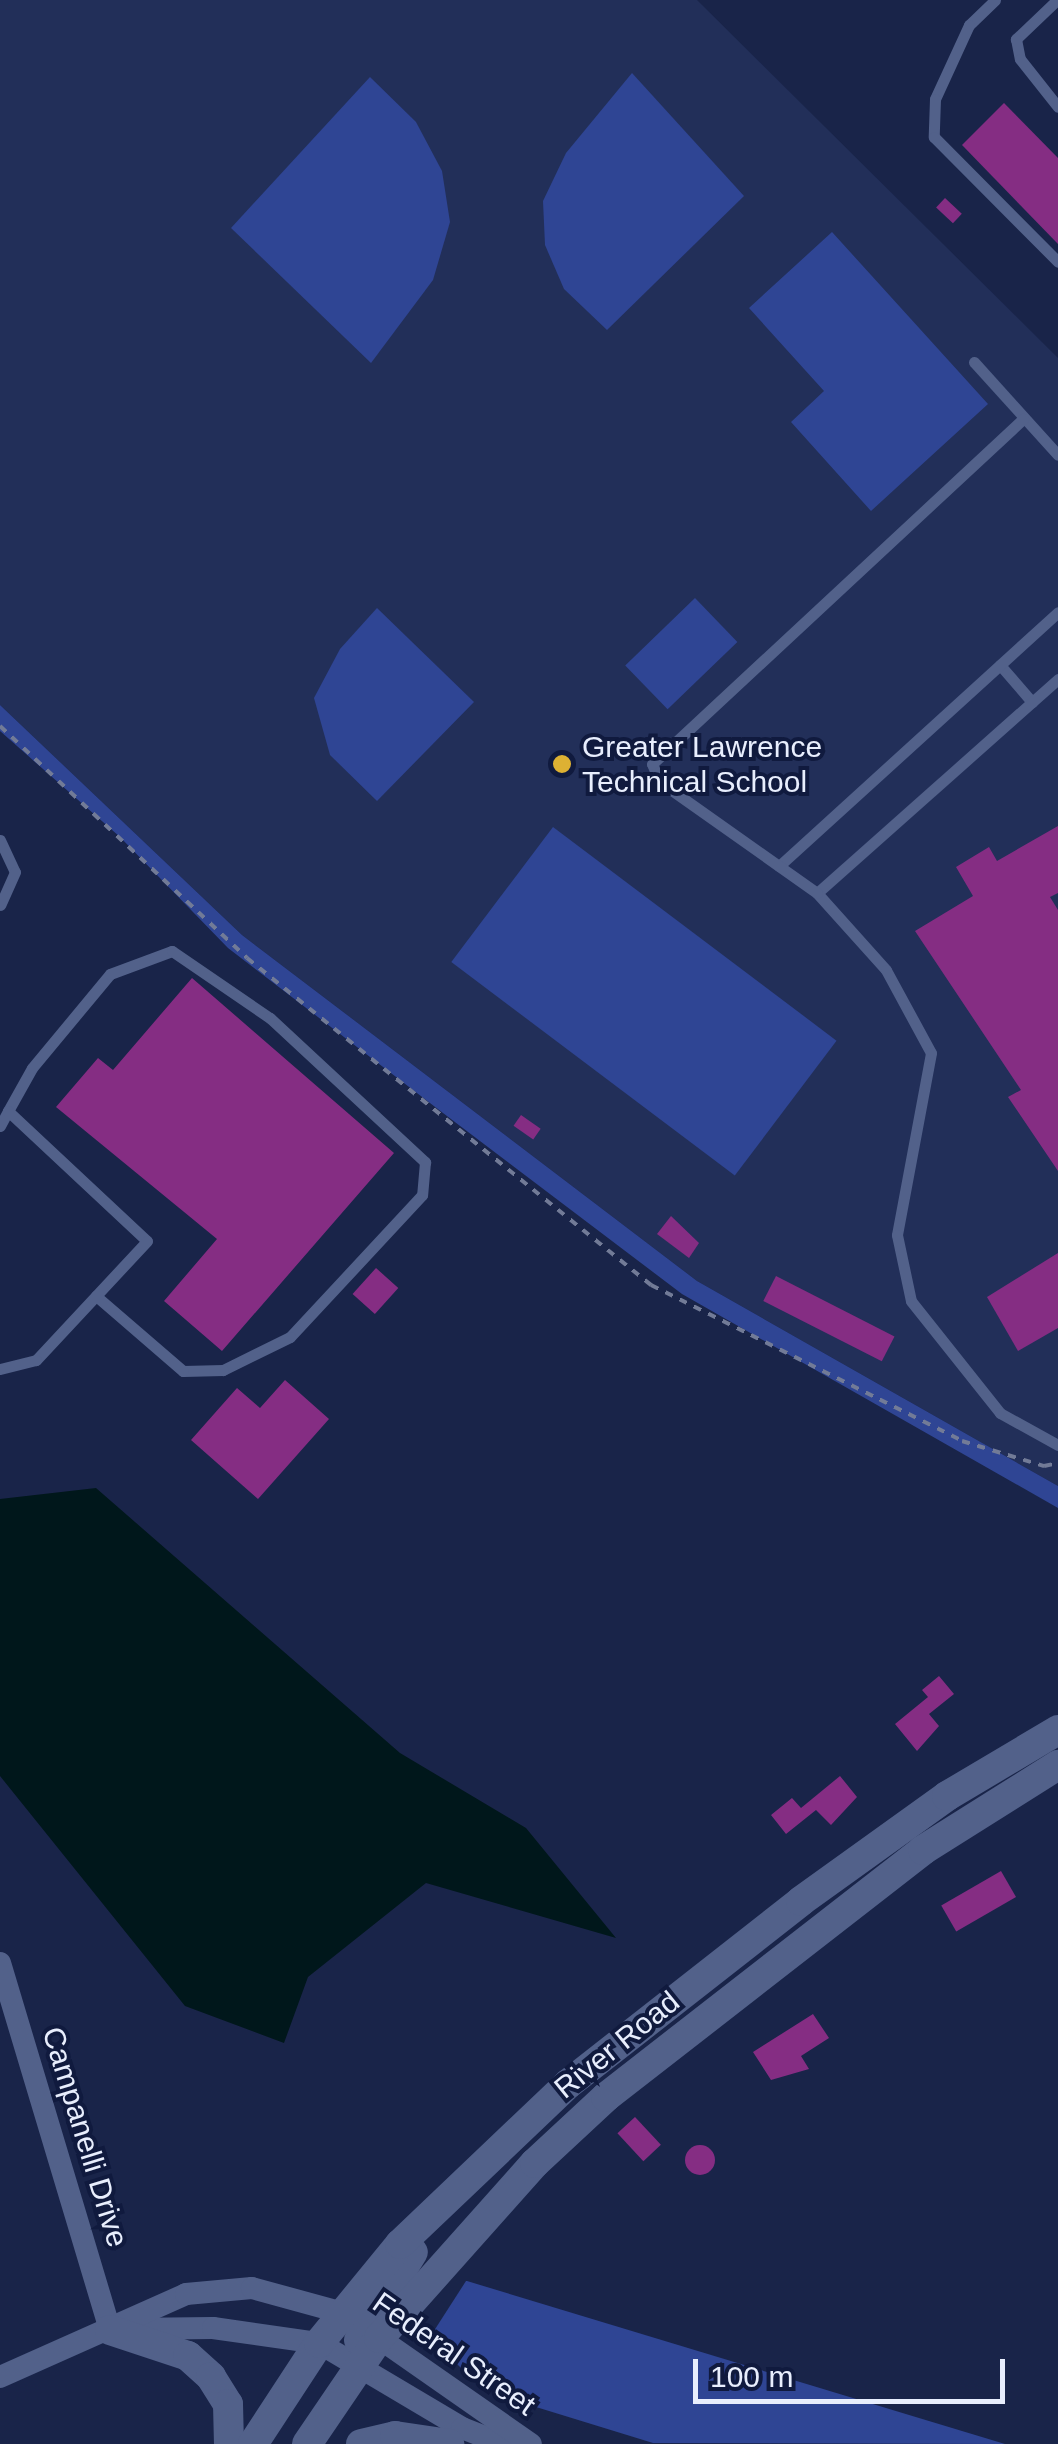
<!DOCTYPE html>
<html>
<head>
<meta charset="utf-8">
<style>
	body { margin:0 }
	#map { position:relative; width:1058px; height:2444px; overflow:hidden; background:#192449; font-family:Arial,sans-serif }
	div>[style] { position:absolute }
	.built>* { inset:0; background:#222f59 }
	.green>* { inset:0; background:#2f4594; transform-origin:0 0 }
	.water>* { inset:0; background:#00171b }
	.building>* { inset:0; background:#852d83; transform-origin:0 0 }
	.round { border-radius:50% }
	.path>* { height:4px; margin-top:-2px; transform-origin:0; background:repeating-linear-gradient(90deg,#727b97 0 8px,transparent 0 16px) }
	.lane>* { height:11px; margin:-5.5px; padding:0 5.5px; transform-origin:5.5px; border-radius:5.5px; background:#52618a }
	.street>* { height:22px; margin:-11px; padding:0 11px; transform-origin:11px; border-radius:11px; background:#52618a }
	.secondary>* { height:30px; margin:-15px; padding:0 15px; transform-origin:15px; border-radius:15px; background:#52618a }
	.dots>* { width:28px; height:28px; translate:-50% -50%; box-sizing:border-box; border:5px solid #101a3e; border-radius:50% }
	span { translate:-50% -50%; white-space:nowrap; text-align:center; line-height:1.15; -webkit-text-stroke:8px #101a3e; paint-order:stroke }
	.poi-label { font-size:30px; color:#e8eefd }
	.left { translate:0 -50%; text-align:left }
	.street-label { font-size:30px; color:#e8eefd }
	.scale { position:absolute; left:693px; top:2359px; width:312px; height:45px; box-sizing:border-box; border:5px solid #e8eefd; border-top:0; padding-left:12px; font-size:30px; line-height:35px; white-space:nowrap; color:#e8eefd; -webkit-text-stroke:8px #101a3e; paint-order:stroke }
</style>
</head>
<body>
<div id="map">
	<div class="built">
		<i style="clip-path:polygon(0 0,697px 0,1058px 358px,1058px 1486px,697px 1281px,242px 935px,0 705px)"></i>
	</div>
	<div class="green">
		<i style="clip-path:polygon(632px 73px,744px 196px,607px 330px,564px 289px,545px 245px,543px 201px,566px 153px)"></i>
		<i style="clip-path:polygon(370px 77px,416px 122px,442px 171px,450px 222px,433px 280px,371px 363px,231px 228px)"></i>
		<i style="clip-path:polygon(832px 232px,988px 404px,871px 511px,791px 422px,824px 391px,749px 308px)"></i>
		<i style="left:695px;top:598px;width:61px;height:97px;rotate:46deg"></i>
		<i style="clip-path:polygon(377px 608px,474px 702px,377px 801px,330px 755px,314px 698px,340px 649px)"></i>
		<i style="clip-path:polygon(0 705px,242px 935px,697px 1281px,1058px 1486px,1058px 1508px,682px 1294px,443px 1113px,228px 948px,120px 837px,0 731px)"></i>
		<i style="left:553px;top:827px;width:355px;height:169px;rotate:37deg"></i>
		<i style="clip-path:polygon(466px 2281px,467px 2281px,1005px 2444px,653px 2443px,536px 2407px,468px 2375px,430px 2337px)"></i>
	</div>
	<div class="water">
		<i style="clip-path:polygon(96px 1488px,400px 1753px,526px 1828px,616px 1938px,426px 1883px,308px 1977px,284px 2043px,185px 2006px,0 1776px,0 1499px)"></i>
	</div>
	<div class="building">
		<i style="clip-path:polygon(1004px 103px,1058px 158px,1058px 244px,962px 145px)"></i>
		<i style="left:945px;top:198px;width:23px;height:13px;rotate:43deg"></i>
		<i style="clip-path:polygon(1058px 826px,1058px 893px,1050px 897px,1058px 910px,1058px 1171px,1008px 1097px,1021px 1090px,915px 931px,973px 896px,956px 867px,989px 847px,997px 861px)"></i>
		<i style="clip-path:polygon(192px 978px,394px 1153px,222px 1351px,164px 1301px,217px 1239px,56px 1107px,98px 1058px,113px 1070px)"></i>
		<i style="left:521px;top:1115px;width:24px;height:13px;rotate:35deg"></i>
		<i style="clip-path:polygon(671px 1216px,699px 1243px,689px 1258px,657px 1234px)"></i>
		<i style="clip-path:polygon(1058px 1253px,1058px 1328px,1018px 1351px,987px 1297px)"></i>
		<i style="left:376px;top:1268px;width:30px;height:35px;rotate:42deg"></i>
		<i style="left:776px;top:1276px;width:133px;height:28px;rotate:27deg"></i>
		<i style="clip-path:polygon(285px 1380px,329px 1419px,258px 1499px,191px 1440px,237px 1388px,260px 1408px)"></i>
		<i style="clip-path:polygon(939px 1676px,954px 1694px,929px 1714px,939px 1726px,917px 1751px,895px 1724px,928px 1697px,922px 1690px)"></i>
		<i style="clip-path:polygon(840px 1776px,857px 1797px,831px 1825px,816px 1810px,786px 1834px,771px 1815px,792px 1798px,801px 1808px)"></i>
		<i style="left:1001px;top:1871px;width:30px;height:69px;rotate:60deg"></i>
		<i style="clip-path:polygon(813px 2014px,829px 2038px,801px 2056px,809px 2069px,771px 2080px,753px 2052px)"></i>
		<i style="left:635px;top:2117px;width:38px;height:24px;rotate:47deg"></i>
		<i class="round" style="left:685px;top:2145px;width:30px;height:30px"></i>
	</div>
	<div class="path">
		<i style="left:0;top:726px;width:339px;rotate:43.2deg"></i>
		<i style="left:247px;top:958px;width:520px;rotate:38.99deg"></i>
		<i style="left:651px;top:1285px;width:348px;rotate:26.6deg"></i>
		<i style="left:962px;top:1441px;width:86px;rotate:17deg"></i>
		<i style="left:1044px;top:1466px;width:14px;rotate:-12deg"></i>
	</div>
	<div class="lane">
		<i style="left:995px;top:0;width:36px;rotate:136deg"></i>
		<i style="left:969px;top:25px;width:81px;rotate:114.7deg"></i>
		<i style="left:935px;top:99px;width:38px;rotate:92deg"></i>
		<i style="left:934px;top:137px;width:176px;rotate:45.2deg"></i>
		<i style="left:1057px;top:0;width:57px;rotate:136.4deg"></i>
		<i style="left:1016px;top:39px;width:20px;rotate:79deg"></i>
		<i style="left:1020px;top:59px;width:61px;rotate:51.6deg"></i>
		<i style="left:974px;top:362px;width:125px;rotate:47.9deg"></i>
		<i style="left:1000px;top:665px;width:49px;rotate:49.1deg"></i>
		<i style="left:1058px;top:679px;width:322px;rotate:138.4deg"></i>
		<i style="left:817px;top:893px;width:103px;rotate:48.1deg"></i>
		<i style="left:886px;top:970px;width:94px;rotate:61.5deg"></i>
		<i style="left:931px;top:1053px;width:185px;rotate:100.6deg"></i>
		<i style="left:897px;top:1235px;width:67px;rotate:78deg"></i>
		<i style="left:911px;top:1301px;width:143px;rotate:51.5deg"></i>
		<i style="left:1000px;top:1413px;width:66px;rotate:28.9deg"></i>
		<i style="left:0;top:840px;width:35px;rotate:65deg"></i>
		<i style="left:15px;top:872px;width:36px;rotate:114deg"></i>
		<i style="left:779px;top:866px;width:377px;rotate:-42.3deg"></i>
		<i style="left:817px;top:893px;width:194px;rotate:-144.7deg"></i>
		<i style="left:659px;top:781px;width:18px;rotate:-112deg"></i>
		<i style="left:652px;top:764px;width:507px;rotate:-42.92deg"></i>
		<i style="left:8px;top:1111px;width:49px;rotate:-60.8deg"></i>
		<i style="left:32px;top:1068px;width:122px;rotate:-50.3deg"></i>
		<i style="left:110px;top:974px;width:66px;rotate:-20.4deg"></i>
		<i style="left:172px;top:951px;width:119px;rotate:34.4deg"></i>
		<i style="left:270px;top:1018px;width:212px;rotate:42.9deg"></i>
		<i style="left:425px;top:1162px;width:33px;rotate:95deg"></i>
		<i style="left:422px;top:1195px;width:194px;rotate:132.9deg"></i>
		<i style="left:290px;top:1337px;width:75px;rotate:153.8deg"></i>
		<i style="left:223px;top:1370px;width:40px;rotate:178.6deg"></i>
		<i style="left:183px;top:1371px;width:115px;rotate:-139.2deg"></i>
		<i style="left:0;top:1126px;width:17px;rotate:-62deg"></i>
		<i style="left:8px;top:1111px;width:190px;rotate:43.1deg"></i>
		<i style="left:147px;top:1241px;width:163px;rotate:133deg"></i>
		<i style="left:36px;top:1360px;width:37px;rotate:166deg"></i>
	</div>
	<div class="street">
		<i style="left:0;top:1963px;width:383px;rotate:73.3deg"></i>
		<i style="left:125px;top:2329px;width:88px;rotate:-0.7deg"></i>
		<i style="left:213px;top:2328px;width:107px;rotate:8.1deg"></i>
		<i style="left:319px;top:2343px;width:166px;rotate:30.7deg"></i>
		<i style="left:462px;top:2428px;width:44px;rotate:21.3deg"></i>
		<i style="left:0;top:2377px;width:204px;rotate:-24deg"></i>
		<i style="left:186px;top:2294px;width:66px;rotate:-5.2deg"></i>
		<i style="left:252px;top:2288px;width:94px;rotate:15.4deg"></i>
		<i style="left:343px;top:2313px;width:229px;rotate:34.9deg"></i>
	</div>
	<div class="secondary">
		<i style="left:110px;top:2330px;width:82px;rotate:18.4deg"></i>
		<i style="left:188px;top:2356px;width:31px;rotate:42deg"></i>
		<i style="left:211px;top:2377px;width:32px;rotate:58deg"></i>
		<i style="left:228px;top:2404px;width:40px;rotate:88.6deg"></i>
		<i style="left:359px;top:2340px;width:103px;rotate:-58.5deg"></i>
		<i style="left:253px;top:2444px;width:121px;rotate:-56.8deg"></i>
		<i style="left:319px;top:2343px;width:128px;rotate:-50.7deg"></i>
		<i style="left:400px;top:2244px;width:232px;rotate:-43.6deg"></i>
		<i style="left:568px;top:2084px;width:296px;rotate:-38.1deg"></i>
		<i style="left:801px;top:1901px;width:180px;rotate:-35.7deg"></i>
		<i style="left:947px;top:1796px;width:129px;rotate:-30.7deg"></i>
		<i style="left:307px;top:2444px;width:128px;rotate:-55.8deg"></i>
		<i style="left:379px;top:2338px;width:234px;rotate:-48.3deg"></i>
		<i style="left:535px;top:2163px;width:97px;rotate:-42.9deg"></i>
		<i style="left:606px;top:2097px;width:402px;rotate:-37.9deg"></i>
		<i style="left:923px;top:1850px;width:160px;rotate:-32.2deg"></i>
		<i style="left:361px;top:2444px;width:35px;rotate:-13deg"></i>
		<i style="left:395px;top:2436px;width:55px;rotate:8.4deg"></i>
	</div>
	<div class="dots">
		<i style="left:562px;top:764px;background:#ddb133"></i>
	</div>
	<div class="poi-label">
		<span class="left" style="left:582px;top:764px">Greater Lawrence<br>Technical School</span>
	</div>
	<div class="street-label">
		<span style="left:617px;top:2045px;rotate:-39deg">River Road</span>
		<span style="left:85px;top:2137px;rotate:73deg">Campanelli Drive</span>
		<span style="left:454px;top:2354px;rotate:35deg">Federal Street</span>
	</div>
	<div class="scale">100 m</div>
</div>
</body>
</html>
